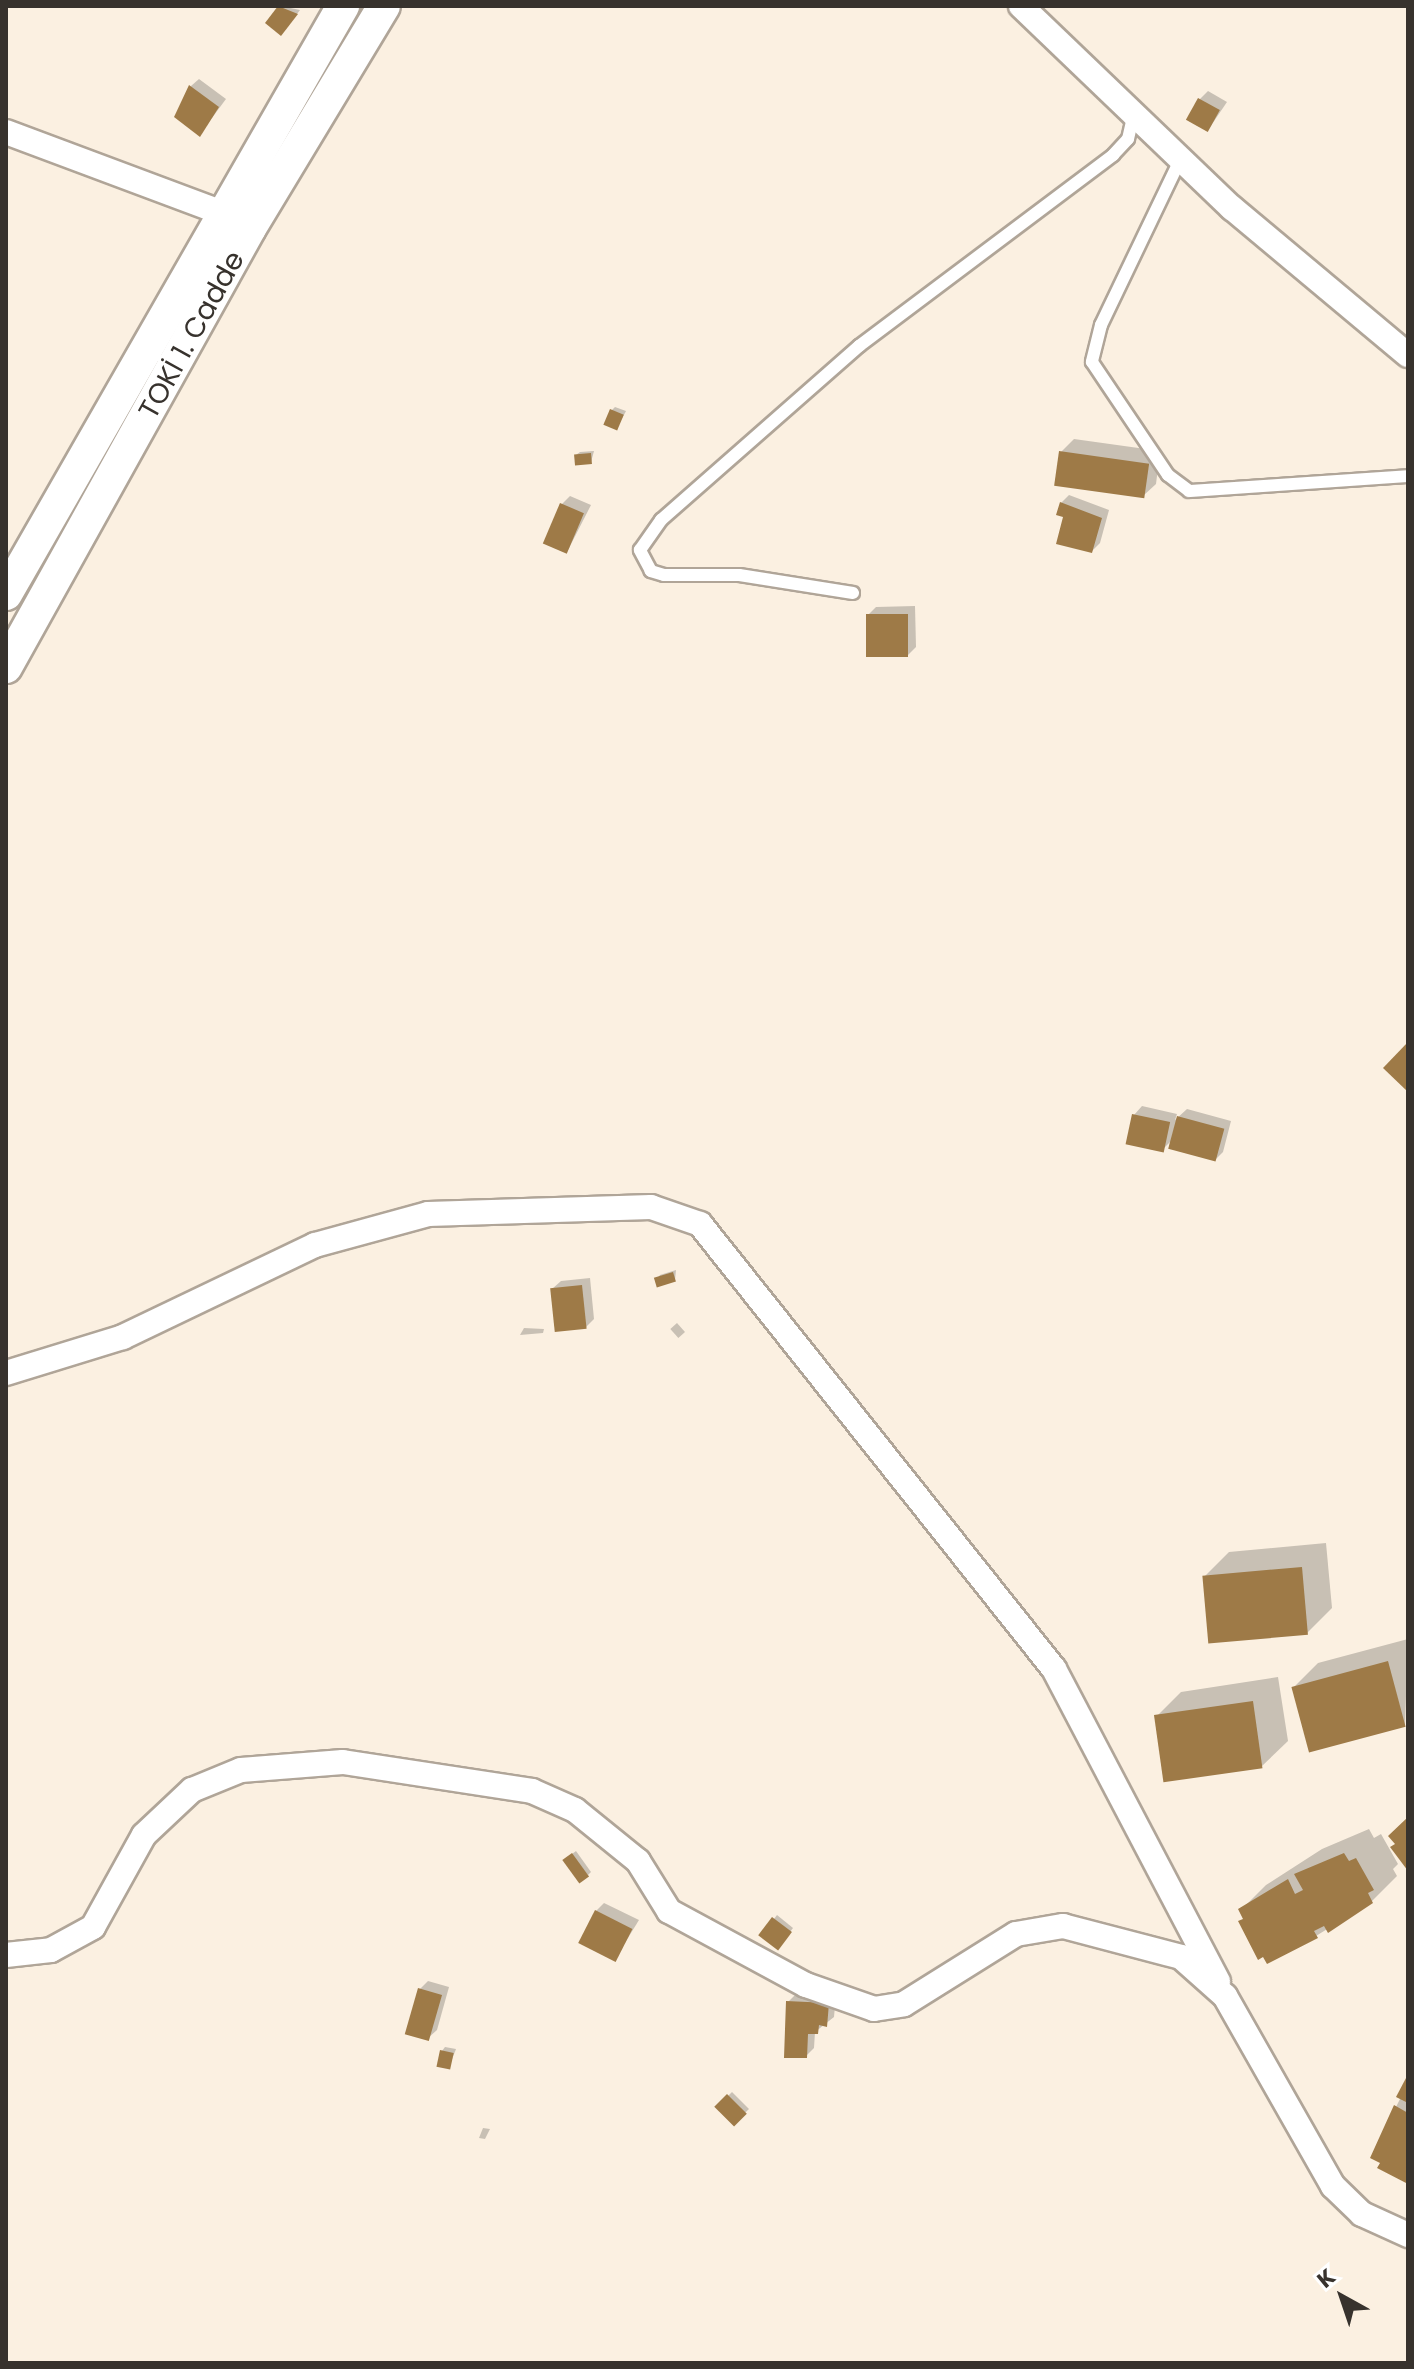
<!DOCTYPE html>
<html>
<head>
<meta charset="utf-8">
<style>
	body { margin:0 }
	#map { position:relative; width:1414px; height:2369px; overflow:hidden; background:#fbf0e1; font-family:Poppins,sans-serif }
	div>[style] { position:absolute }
	.shadow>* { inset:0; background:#0003; transform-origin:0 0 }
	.building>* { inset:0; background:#9e7a47; transform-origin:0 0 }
	.roads { filter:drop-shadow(2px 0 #b0a598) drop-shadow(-2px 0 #b0a598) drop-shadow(0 2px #b0a598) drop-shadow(0 -2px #b0a598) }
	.service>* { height:12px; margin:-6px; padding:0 6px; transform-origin:6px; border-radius:6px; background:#fff }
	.minor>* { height:24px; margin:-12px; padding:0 12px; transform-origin:12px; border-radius:12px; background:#fff }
	.secondary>* { height:32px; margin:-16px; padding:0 16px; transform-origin:16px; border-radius:16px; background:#fff }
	span { translate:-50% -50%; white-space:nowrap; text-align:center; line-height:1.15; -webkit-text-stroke:6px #fff; paint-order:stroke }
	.street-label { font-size:28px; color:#37322d }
	.frame { position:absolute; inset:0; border:8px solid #37322d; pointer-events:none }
	.north { position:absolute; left:1302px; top:2257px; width:80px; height:80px; -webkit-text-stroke:6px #fff; paint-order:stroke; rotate:320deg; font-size:22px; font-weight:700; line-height:32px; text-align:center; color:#37322d }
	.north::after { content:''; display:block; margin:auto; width:28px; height:36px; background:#37322d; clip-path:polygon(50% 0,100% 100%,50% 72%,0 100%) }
</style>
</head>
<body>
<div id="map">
	<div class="shadow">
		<i style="clip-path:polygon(281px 6px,300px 10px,285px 30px,268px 23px)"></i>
		<i style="clip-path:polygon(199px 79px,226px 99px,200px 134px,191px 86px)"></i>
		<i style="clip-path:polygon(1208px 91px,1227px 102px,1208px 130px,1200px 99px)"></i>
		<i style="clip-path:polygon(615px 407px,626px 411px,617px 428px,611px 411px)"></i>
		<i style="clip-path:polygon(1074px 439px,1160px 451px,1156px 484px,1143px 496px,1061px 452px)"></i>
		<i style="clip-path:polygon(594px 451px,591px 462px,576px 455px,580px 452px)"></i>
		<i style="clip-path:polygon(1069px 495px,1109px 510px,1100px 543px,1092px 551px,1061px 503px)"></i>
		<i style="clip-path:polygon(570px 496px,591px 505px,567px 552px,562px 504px)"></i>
		<i style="clip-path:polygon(915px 606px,916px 647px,908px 655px,868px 615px,876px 607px)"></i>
		<i style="clip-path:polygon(1142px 1106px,1177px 1114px,1175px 1120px,1187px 1109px,1231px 1121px,1223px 1152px,1215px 1160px,1172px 1140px,1162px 1150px,1134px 1115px)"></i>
		<i style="clip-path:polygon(676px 1270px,675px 1280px,657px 1279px,660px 1275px)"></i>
		<i style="clip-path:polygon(590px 1278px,594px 1319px,586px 1327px,552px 1289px,561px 1281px)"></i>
		<i style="left:677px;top:1323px;width:12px;height:9px;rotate:48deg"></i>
		<i style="clip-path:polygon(524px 1328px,544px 1329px,543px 1333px,520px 1335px)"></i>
		<i style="clip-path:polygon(1326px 1543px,1332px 1608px,1307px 1633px,1204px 1577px,1229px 1552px)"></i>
		<i style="clip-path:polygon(1408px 1639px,1405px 1725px,1293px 1688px,1318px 1663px)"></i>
		<i style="clip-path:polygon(1278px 1677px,1288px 1741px,1262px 1766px,1156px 1717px,1181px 1692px)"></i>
		<i style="clip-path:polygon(1369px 1829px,1374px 1838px,1381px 1834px,1398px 1864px,1393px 1869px,1397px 1876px,1372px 1901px,1316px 1936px,1245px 1918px,1241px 1910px,1266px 1885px,1322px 1849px)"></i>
		<i style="clip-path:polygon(576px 1851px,591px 1872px,588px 1875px,568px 1857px)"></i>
		<i style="clip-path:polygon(604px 1903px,639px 1920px,615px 1959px,596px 1911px)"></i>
		<i style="clip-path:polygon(777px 1915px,793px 1928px,781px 1944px,774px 1919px)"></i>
		<i style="clip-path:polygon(428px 1981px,449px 1987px,437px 2030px,428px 2038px,420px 1989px)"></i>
		<i style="clip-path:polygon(797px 1993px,836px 1995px,834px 2017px,815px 2032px,814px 2048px,806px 2056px,788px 2002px)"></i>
		<i style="clip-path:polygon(445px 2047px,456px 2049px,449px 2067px,442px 2051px)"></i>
		<i style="clip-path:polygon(1408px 2083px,1408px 2182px,1396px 2107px)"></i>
		<i style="left:732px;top:2092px;width:24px;height:21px;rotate:45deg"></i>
		<i style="clip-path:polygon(483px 2128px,490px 2129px,485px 2139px,479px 2138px)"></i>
	</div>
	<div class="building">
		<i style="clip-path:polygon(278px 6px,298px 14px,281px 36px,265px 23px)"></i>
		<i style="clip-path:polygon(189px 85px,219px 107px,200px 137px,174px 117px)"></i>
		<i style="left:1198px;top:98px;width:25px;height:25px;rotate:29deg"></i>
		<i style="left:610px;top:409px;width:15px;height:17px;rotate:23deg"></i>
		<i style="left:1059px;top:451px;width:91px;height:35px;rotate:8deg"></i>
		<i style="left:591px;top:453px;width:11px;height:17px;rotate:85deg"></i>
		<i style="clip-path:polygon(1060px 502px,1102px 518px,1092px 553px,1056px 544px,1063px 517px,1056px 515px)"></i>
		<i style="left:560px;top:503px;width:26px;height:44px;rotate:23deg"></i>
		<i style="left:908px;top:614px;width:43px;height:42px;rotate:90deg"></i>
		<i style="clip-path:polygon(1408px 1042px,1408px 1092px,1383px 1068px)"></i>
		<i style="left:1132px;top:1114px;width:39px;height:31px;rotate:12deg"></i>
		<i style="left:1177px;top:1116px;width:49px;height:34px;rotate:15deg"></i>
		<i style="left:673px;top:1272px;width:10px;height:20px;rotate:73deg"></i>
		<i style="left:582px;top:1285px;width:44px;height:32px;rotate:84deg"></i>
		<i style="left:1302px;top:1567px;width:68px;height:100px;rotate:85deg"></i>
		<i style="left:1388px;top:1661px;width:68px;height:100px;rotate:75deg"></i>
		<i style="left:1253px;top:1701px;width:68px;height:100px;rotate:82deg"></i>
		<i style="clip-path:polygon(1408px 1817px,1408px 1871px,1390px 1847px,1395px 1844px,1388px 1836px)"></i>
		<i style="left:572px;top:1853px;width:29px;height:12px;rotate:54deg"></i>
		<i style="clip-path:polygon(1344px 1853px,1349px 1861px,1356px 1858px,1374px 1890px,1368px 1893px,1373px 1903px,1328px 1933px,1324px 1926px,1314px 1931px,1318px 1938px,1267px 1964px,1263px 1957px,1258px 1960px,1238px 1921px,1243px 1919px,1238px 1909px,1288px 1879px,1295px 1894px,1303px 1890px,1294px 1874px)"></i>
		<i style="left:595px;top:1910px;width:42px;height:37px;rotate:27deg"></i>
		<i style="left:772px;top:1917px;width:25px;height:23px;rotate:37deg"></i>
		<i style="left:418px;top:1988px;width:25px;height:48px;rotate:16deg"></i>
		<i style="clip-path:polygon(786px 2001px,829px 2003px,827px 2027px,819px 2025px,818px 2034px,808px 2034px,807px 2058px,784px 2058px)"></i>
		<i style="left:440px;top:2050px;width:14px;height:17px;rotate:12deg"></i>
		<i style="clip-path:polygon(1406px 2078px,1408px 2079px,1408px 2103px,1396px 2097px)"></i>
		<i style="left:727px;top:2094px;width:28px;height:18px;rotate:45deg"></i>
		<i style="clip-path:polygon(1394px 2105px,1408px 2113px,1408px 2184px,1377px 2168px,1380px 2163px,1370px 2158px)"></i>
	</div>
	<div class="roads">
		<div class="service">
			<i style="left:1181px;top:158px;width:185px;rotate:115.6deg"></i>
			<i style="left:1101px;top:325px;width:38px;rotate:104deg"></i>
			<i style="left:1092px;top:362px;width:136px;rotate:56.1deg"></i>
			<i style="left:1168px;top:475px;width:26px;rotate:37deg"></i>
			<i style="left:1189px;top:491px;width:220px;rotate:-3.9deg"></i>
			<i style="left:853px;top:593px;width:115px;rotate:-171deg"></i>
			<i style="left:739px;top:575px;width:75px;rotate:180deg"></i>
			<i style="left:664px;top:575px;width:14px;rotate:-163deg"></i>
			<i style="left:651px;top:571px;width:24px;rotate:-118deg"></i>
			<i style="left:640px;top:550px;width:37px;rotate:-55deg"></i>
			<i style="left:661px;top:520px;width:264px;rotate:-41.3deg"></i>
			<i style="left:859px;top:346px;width:318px;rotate:-36.9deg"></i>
			<i style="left:1113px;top:155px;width:22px;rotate:-47deg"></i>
			<i style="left:1128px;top:139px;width:27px;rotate:-77deg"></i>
		</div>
		<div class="minor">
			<i style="left:1021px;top:6px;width:292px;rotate:43.8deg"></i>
			<i style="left:1232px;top:208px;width:229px;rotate:39.9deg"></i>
			<i style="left:6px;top:132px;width:232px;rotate:20.5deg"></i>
			<i style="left:6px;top:1373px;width:122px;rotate:-17.1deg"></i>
			<i style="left:123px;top:1337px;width:213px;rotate:-25.6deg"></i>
			<i style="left:315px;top:1245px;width:117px;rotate:-15.3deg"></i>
			<i style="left:428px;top:1214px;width:223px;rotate:-1.8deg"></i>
			<i style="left:651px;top:1207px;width:52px;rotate:19.1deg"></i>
			<i style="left:700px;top:1224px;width:569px;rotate:51.5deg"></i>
			<i style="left:1054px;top:1669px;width:353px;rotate:62.3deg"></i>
			<i style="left:6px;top:1955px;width:45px;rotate:-6.3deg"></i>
			<i style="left:51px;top:1950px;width:48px;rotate:-28.7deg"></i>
			<i style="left:93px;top:1927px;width:105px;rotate:-61deg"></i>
			<i style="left:144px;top:1835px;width:66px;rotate:-43.2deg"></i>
			<i style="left:192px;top:1790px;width:53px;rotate:-22.2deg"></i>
			<i style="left:241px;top:1770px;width:102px;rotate:-4.5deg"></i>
			<i style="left:343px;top:1762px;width:191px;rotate:8.7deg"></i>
			<i style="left:532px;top:1791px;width:47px;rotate:23.8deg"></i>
			<i style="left:575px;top:1810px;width:81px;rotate:39deg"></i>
			<i style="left:638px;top:1861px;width:59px;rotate:58.2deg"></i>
			<i style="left:669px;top:1911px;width:156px;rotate:28.4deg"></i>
			<i style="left:806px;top:1985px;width:72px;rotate:19.4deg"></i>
			<i style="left:874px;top:2009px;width:30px;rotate:-9deg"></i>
			<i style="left:904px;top:2004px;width:132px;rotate:-32deg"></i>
			<i style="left:1016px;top:1934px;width:48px;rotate:-9.7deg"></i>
			<i style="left:1063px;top:1926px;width:122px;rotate:14.7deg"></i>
			<i style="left:1181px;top:1957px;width:59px;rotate:41.6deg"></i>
			<i style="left:1225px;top:1996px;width:219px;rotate:60.4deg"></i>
			<i style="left:1333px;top:2186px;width:40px;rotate:44deg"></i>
			<i style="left:1362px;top:2214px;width:51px;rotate:24.5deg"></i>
		</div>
		<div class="secondary">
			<i style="left:6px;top:594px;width:678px;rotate:-60.18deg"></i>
			<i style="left:6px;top:667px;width:502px;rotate:-60.93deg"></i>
			<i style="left:250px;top:228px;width:259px;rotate:-58.9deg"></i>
		</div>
	</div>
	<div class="street-label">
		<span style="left:192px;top:335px;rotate:-61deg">TOKİ 1. Cadde</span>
	</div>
	<div class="frame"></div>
	<div class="north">K</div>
</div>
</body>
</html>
